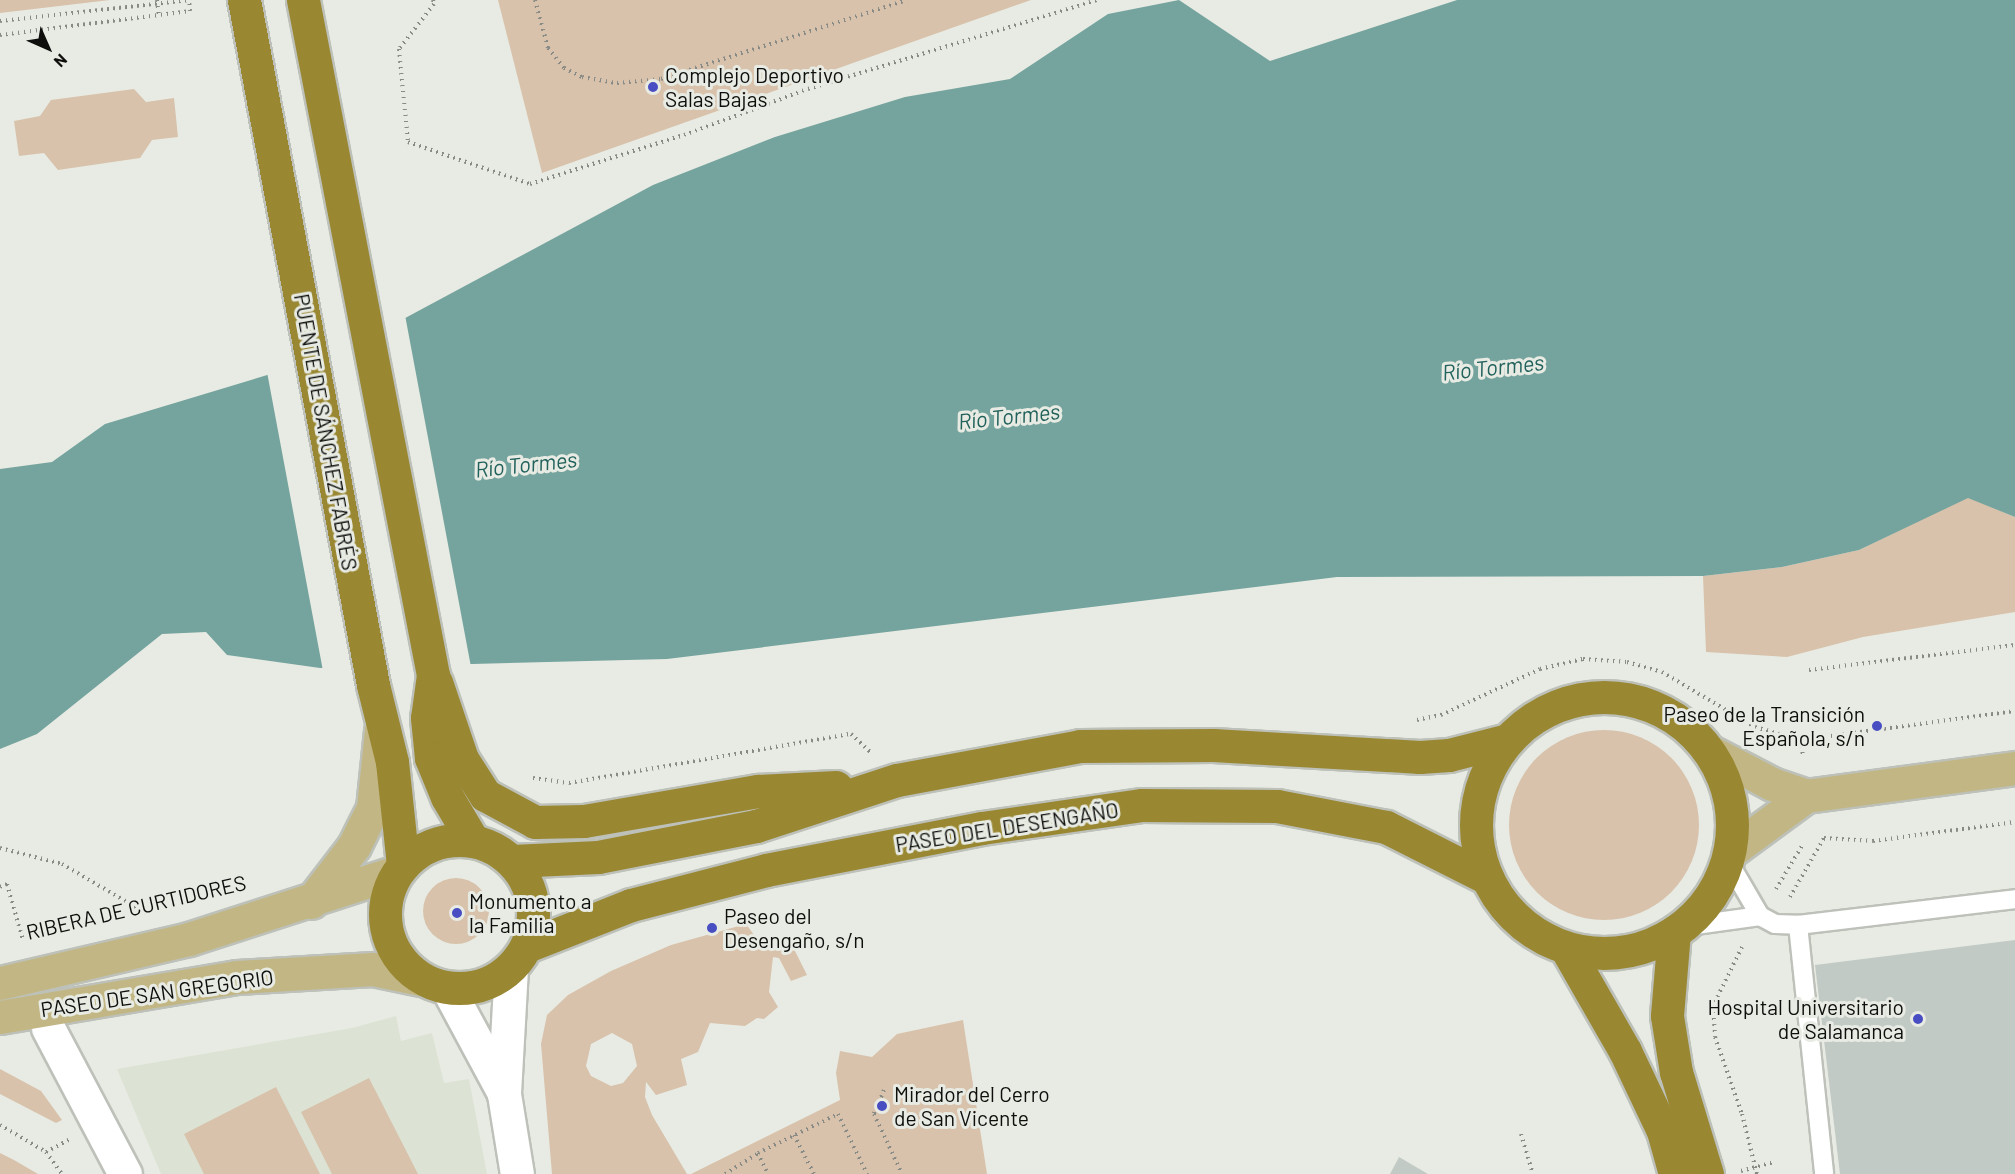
<!DOCTYPE html>
<html>
<head>
<meta charset="utf-8">
<style>
	body { margin:0 }
	#map { position:relative; width:2015px; height:1174px; overflow:hidden; background:#e8ebe3; font-family:Barlow,sans-serif }
	div>[style] { position:absolute }
	.built>* { inset:0; background:#dce3d4 }
	.green>* { inset:0; background:#d8c2ab }
	.round { border-radius:50% }
	.water>* { inset:0; background:#75a49e }
	.pier>* { inset:0; background:#e8ebe3 }
	.building>* { inset:0; background:#c2cac5 }
	.path>* { height:4px; margin-top:-2px; transform-origin:0; background:repeating-linear-gradient(90deg,#888a85 0 1.5px,transparent 0 6px) }
	.roads { filter:drop-shadow(2px 0 #bdc1b9) drop-shadow(-2px 0 #bdc1b9) drop-shadow(0 2px #bdc1b9) drop-shadow(0 -2px #bdc1b9) }
	.lane>* { height:18px; margin:-9px; padding:0 9px; transform-origin:9px; border-radius:9px; background:#fff }
	.street>* { height:33px; margin:-16.5px; padding:0 16.5px; transform-origin:16.5px; border-radius:16.5px; background:#fff }
	.primary>* { height:33px; margin:-16.5px; padding:0 16.5px; transform-origin:16.5px; border-radius:16.5px; background:#c2b784 }
	.highway>* { height:33px; margin:-16.5px; padding:0 16.5px; transform-origin:16.5px; border-radius:16.5px; background:#998732 }
	.highway>.ring { margin:-16.5px; padding:0; box-sizing:content-box; background:none; border:33px solid #998732; border-radius:50% }
	.dots>* { width:16px; height:16px; translate:-50% -50%; box-sizing:border-box; border:3px solid #e8ebe3; border-radius:50% }
	span { translate:-50% -50%; white-space:nowrap; text-align:center; line-height:1.15; -webkit-text-stroke:6px #e8ebe3; paint-order:stroke }
	.poi-label { font-size:21px; color:#0e0f0d }
	.left { translate:0 -50%; text-align:left }
	.right { translate:-100% -50%; text-align:right }
	.street-label { font-size:21px; color:#0e0f0d }
	.water-label { font-size:22px; color:#22625c; font-style:italic }
	.north { position:absolute; left:18px; top:18px; width:60px; height:60px; -webkit-text-stroke:4px #e8ebe3; paint-order:stroke; rotate:135deg; font-size:16px; font-weight:700; line-height:24px; text-align:center; color:#0e0f0d }
	.north::after { content:''; display:block; margin:auto; width:21px; height:27px; background:#0e0f0d; clip-path:polygon(50% 0,100% 100%,50% 72%,0 100%) }
</style>
</head>
<body>
<div id="map">
	<div class="built">
		<i style="clip-path:polygon(396px 1016px,401px 1041px,432px 1033px,444px 1083px,469px 1079px,487px 1174px,161px 1174px,117px 1069px,352px 1028px)"></i>
	</div>
	<div class="green">
		<i style="clip-path:polygon(0 0,110px 0,0 13px)"></i>
		<i style="clip-path:polygon(498px 0,1031px 0,542px 173px)"></i>
		<i style="clip-path:polygon(134px 89px,146px 102px,174px 98px,178px 137px,152px 140px,140px 158px,58px 170px,44px 153px,19px 156px,14px 121px,40px 116px,51px 100px)"></i>
		<i style="clip-path:polygon(1968px 497px,2015px 517px,2015px 612px,1863px 637px,1787px 657px,1706px 652px,1703px 576px,1782px 567px,1859px 550px)"></i>
		<i class="round" style="left:1509px;top:730px;width:190px;height:190px"></i>
		<i class="round" style="left:423px;top:878px;width:66px;height:66px"></i>
		<i style="clip-path:polygon(evenodd,746px 924px,757px 939px,789px 939px,807px 975px,791px 981px,779px 958px,773px 957px,769px 992px,778px 1007px,764px 1019px,757px 1018px,745px 1026px,710px 1023px,698px 1052px,681px 1059px,687px 1085px,656px 1095px,646px 1082px,645px 1097px,652px 1115px,687px 1174px,552px 1174px,541px 1044px,547px 1015px,568px 995px,611px 971px,671px 945px,746px 924px,612px 1033px,632px 1044px,637px 1066px,623px 1083px,611px 1086px,591px 1076px,586px 1066px,591px 1044px,612px 1033px)"></i>
		<i style="clip-path:polygon(963px 1020px,987px 1174px,691px 1174px,840px 1100px,836px 1073px,840px 1051px,872px 1057px,897px 1034px)"></i>
		<i style="clip-path:polygon(0 1069px,41px 1091px,62px 1120px,56px 1123px,0 1094px)"></i>
		<i style="clip-path:polygon(369px 1078px,418px 1174px,332px 1174px,301px 1112px)"></i>
		<i style="clip-path:polygon(276px 1087px,320px 1174px,204px 1174px,184px 1134px)"></i>
		<i style="clip-path:polygon(0 1153px,14px 1160px,38px 1174px,0 1174px)"></i>
	</div>
	<div class="water">
		<i style="clip-path:polygon(1179px 0,1270px 61px,1457px 0,2015px 0,2015px 517px,1968px 498px,1859px 550px,1782px 567px,1703px 576px,1337px 577px,667px 659px,320px 668px,227px 655px,206px 632px,162px 634px,37px 734px,0 749px,0 469px,52px 462px,105px 424px,340px 353px,653px 185px,775px 137px,905px 97px,1010px 79px,1108px 14px)"></i>
	</div>
	<div class="pier">
		<i style="clip-path:polygon(405px 315px,471px 667px,323px 671px,267px 372px,338px 350px)"></i>
	</div>
	<div class="building">
		<i style="clip-path:polygon(2015px 940px,2015px 1174px,1840px 1174px,1815px 965px)"></i>
		<i style="clip-path:polygon(1399px 1157px,1428px 1174px,1390px 1174px)"></i>
	</div>
	<div class="path">
		<i style="left:157px;top:0;width:16px;rotate:83deg"></i>
		<i style="left:433px;top:0;width:4px;rotate:76deg"></i>
		<i style="left:434px;top:4px;width:57px;rotate:127.9deg"></i>
		<i style="left:399px;top:49px;width:93px;rotate:84.5deg"></i>
		<i style="left:408px;top:142px;width:129px;rotate:19deg"></i>
		<i style="left:530px;top:184px;width:162px;rotate:-17.7deg"></i>
		<i style="left:684px;top:135px;width:132px;rotate:-20.4deg"></i>
		<i style="left:808px;top:89px;width:302px;rotate:-17.1deg"></i>
		<i style="left:535px;top:0;width:50px;rotate:74.8deg"></i>
		<i style="left:548px;top:48px;width:26px;rotate:51deg"></i>
		<i style="left:564px;top:68px;width:20px;rotate:27deg"></i>
		<i style="left:582px;top:77px;width:36px;rotate:10deg"></i>
		<i style="left:617px;top:83px;width:44px;rotate:-5.2deg"></i>
		<i style="left:661px;top:79px;width:258px;rotate:-17.8deg"></i>
		<i style="left:0;top:21px;width:191px;rotate:-6.3deg"></i>
		<i style="left:0;top:35px;width:192px;rotate:-7.2deg"></i>
		<i style="left:190px;top:11px;width:11px;rotate:-95deg"></i>
		<i style="left:1809px;top:670px;width:208px;rotate:-6.9deg"></i>
		<i style="left:1417px;top:720px;width:25px;rotate:-12deg"></i>
		<i style="left:1441px;top:715px;width:109px;rotate:-24.9deg"></i>
		<i style="left:1540px;top:669px;width:44px;rotate:-13.1deg"></i>
		<i style="left:1583px;top:659px;width:44px;rotate:3.9deg"></i>
		<i style="left:1627px;top:662px;width:36px;rotate:16deg"></i>
		<i style="left:1662px;top:672px;width:108px;rotate:30.6deg"></i>
		<i style="left:1755px;top:727px;width:48px;rotate:15.8deg"></i>
		<i style="left:1801px;top:740px;width:216px;rotate:-7.7deg"></i>
		<i style="left:1801px;top:740px;width:17px;rotate:83deg"></i>
		<i style="left:533px;top:778px;width:36px;rotate:8deg"></i>
		<i style="left:569px;top:783px;width:286px;rotate:-9.9deg"></i>
		<i style="left:851px;top:734px;width:26px;rotate:43deg"></i>
		<i style="left:0;top:848px;width:64px;rotate:14.5deg"></i>
		<i style="left:62px;top:864px;width:97px;rotate:30.3deg"></i>
		<i style="left:0;top:887px;width:8px;rotate:-23deg"></i>
		<i style="left:7px;top:884px;width:58px;rotate:74.1deg"></i>
		<i style="left:1776px;top:889px;width:52px;rotate:-59deg"></i>
		<i style="left:1790px;top:897px;width:68px;rotate:-60deg"></i>
		<i style="left:1824px;top:838px;width:49px;rotate:3.5deg"></i>
		<i style="left:1873px;top:841px;width:143px;rotate:-7.6deg"></i>
		<i style="left:1742px;top:947px;width:66px;rotate:116.2deg"></i>
		<i style="left:1713px;top:1006px;width:31px;rotate:86deg"></i>
		<i style="left:1715px;top:1037px;width:82px;rotate:70.7deg"></i>
		<i style="left:1742px;top:1114px;width:62px;rotate:76deg"></i>
		<i style="left:884px;top:1090px;width:26px;rotate:113deg"></i>
		<i style="left:874px;top:1114px;width:66px;rotate:65deg"></i>
		<i style="left:0;top:1125px;width:53px;rotate:30.4deg"></i>
		<i style="left:46px;top:1152px;width:27px;rotate:54deg"></i>
		<i style="left:1521px;top:1134px;width:42px;rotate:73.3deg"></i>
		<i style="left:794px;top:1135px;width:44px;rotate:62.9deg"></i>
		<i style="left:46px;top:1152px;width:26px;rotate:-28deg"></i>
		<i style="left:758px;top:1153px;width:23px;rotate:65deg"></i>
		<i style="left:1741px;top:1171px;width:35px;rotate:-15deg"></i>
		<i style="left:725px;top:1174px;width:39px;rotate:-32deg"></i>
		<i style="left:758px;top:1153px;width:89px;rotate:-26deg"></i>
		<i style="left:838px;top:1114px;width:67px;rotate:64.2deg"></i>
	</div>
	<div class="roads">
		<div class="lane">
			<i style="left:1728px;top:861px;width:64px;rotate:59.8deg"></i>
			<i style="left:1760px;top:916px;width:17px;rotate:28deg"></i>
			<i style="left:1775px;top:924px;width:23px;rotate:2deg"></i>
			<i style="left:1798px;top:925px;width:219px;rotate:-6.8deg"></i>
			<i style="left:1798px;top:925px;width:250px;rotate:84deg"></i>
			<i style="left:1681px;top:927px;width:80px;rotate:-7.9deg"></i>
		</div>
		<div class="street">
			<i style="left:511px;top:968px;width:126px;rotate:93.2deg"></i>
			<i style="left:504px;top:1094px;width:81px;rotate:80.8deg"></i>
			<i style="left:448px;top:989px;width:118px;rotate:61.7deg"></i>
			<i style="left:48px;top:1028px;width:165px;rotate:62.2deg"></i>
		</div>
		<div class="primary">
			<i style="left:1709px;top:751px;width:71px;rotate:27.6deg"></i>
			<i style="left:1772px;top:784px;width:36px;rotate:19deg"></i>
			<i style="left:1731px;top:851px;width:93px;rotate:-36.3deg"></i>
			<i style="left:1806px;top:796px;width:211px;rotate:-7.6deg"></i>
			<i style="left:311px;top:902px;width:71px;rotate:-52.5deg"></i>
			<i style="left:354px;top:846px;width:42px;rotate:-63.4deg"></i>
			<i style="left:373px;top:808px;width:78px;rotate:-84.1deg"></i>
			<i style="left:0;top:983px;width:194px;rotate:-13.1deg"></i>
			<i style="left:189px;top:939px;width:219px;rotate:-17.9deg"></i>
			<i style="left:0;top:1017px;width:240px;rotate:-9.6deg"></i>
			<i style="left:237px;top:977px;width:136px;rotate:-3.4deg"></i>
			<i style="left:373px;top:969px;width:49px;rotate:11.8deg"></i>
		</div>
		<div class="highway">
			<i style="left:244px;top:0;width:697px;rotate:79.33deg"></i>
			<i style="left:373px;top:685px;width:79px;rotate:76.1deg"></i>
			<i style="left:392px;top:762px;width:104px;rotate:83.9deg"></i>
			<i style="left:303px;top:0;width:687px;rotate:79.1deg"></i>
			<i style="left:433px;top:675px;width:43px;rotate:97.9deg"></i>
			<i style="left:427px;top:718px;width:40px;rotate:84.3deg"></i>
			<i style="left:431px;top:758px;width:42px;rotate:67.7deg"></i>
			<i style="left:447px;top:797px;width:51px;rotate:59.4deg"></i>
			<i style="left:436px;top:682px;width:81px;rotate:71.3deg"></i>
			<i style="left:462px;top:759px;width:43px;rotate:57.4deg"></i>
			<i style="left:485px;top:795px;width:57px;rotate:28.4deg"></i>
			<i style="left:535px;top:822px;width:49px;rotate:-1.2deg"></i>
			<i style="left:584px;top:821px;width:177px;rotate:-9.8deg"></i>
			<i style="left:758px;top:791px;width:78px;rotate:-2.9deg"></i>
			<i class="ring" style="left:1476px;top:697px;width:223px;height:223px"></i>
			<i class="ring" style="left:385px;top:840px;width:115px;height:115px"></i>
			<i style="left:512px;top:861px;width:86px;rotate:-2.7deg"></i>
			<i style="left:598px;top:857px;width:161px;rotate:-11.1deg"></i>
			<i style="left:756px;top:826px;width:148px;rotate:-18.1deg"></i>
			<i style="left:897px;top:780px;width:186px;rotate:-10.5deg"></i>
			<i style="left:1080px;top:746px;width:133px;rotate:-0.4deg"></i>
			<i style="left:1213px;top:745px;width:207px;rotate:3.3deg"></i>
			<i style="left:1420px;top:757px;width:29px;rotate:-4deg"></i>
			<i style="left:1449px;top:755px;width:61px;rotate:-14.3deg"></i>
			<i style="left:1674px;top:932px;width:84px;rotate:94.8deg"></i>
			<i style="left:1667px;top:1016px;width:57px;rotate:80.9deg"></i>
			<i style="left:1676px;top:1072px;width:107px;rotate:73.1deg"></i>
			<i style="left:527px;top:946px;width:112px;rotate:-21.5deg"></i>
			<i style="left:631px;top:905px;width:139px;rotate:-14.5deg"></i>
			<i style="left:766px;top:870px;width:220px;rotate:-11deg"></i>
			<i style="left:982px;top:828px;width:162px;rotate:-8.2deg"></i>
			<i style="left:1142px;top:805px;width:135px;rotate:0.4deg"></i>
			<i style="left:1277px;top:806px;width:111px;rotate:10.9deg"></i>
			<i style="left:1386px;top:827px;width:113px;rotate:26.8deg"></i>
			<i style="left:1566px;top:948px;width:119px;rotate:60.2deg"></i>
			<i style="left:1625px;top:1051px;width:89px;rotate:64.6deg"></i>
			<i style="left:1663px;top:1131px;width:45px;rotate:74.4deg"></i>
		</div>
	</div>
	<div class="dots">
		<i style="left:653px;top:87px;background:#484dc2"></i>
		<i style="left:1877px;top:726px;background:#484dc2"></i>
		<i style="left:457px;top:913px;background:#484dc2"></i>
		<i style="left:712px;top:928px;background:#484dc2"></i>
		<i style="left:1918px;top:1019px;background:#484dc2"></i>
		<i style="left:882px;top:1106px;background:#484dc2"></i>
	</div>
	<div class="poi-label">
		<span class="left" style="left:665px;top:87px">Complejo Deportivo<br>Salas Bajas</span>
		<span class="right" style="left:1865px;top:726px">Paseo de la Transición<br>Española, s/n</span>
		<span class="left" style="left:469px;top:913px">Monumento a<br>la Familia</span>
		<span class="left" style="left:724px;top:928px">Paseo del<br>Desengaño, s/n</span>
		<span class="right" style="left:1904px;top:1019px">Hospital Universitario<br>de Salamanca</span>
		<span class="left" style="left:894px;top:1106px">Mirador del Cerro<br>de San Vicente</span>
	</div>
	<div class="street-label">
		<span style="left:326px;top:432px;rotate:80deg">PUENTE DE SÁNCHEZ FABRÉS</span>
		<span style="left:1007px;top:827px;rotate:-9deg">PASEO DEL DESENGAÑO</span>
		<span style="left:136px;top:907px;rotate:-13deg">RIBERA DE CURTIDORES</span>
		<span style="left:157px;top:993px;rotate:-8deg">PASEO DE SAN GREGORIO</span>
	</div>
	<div class="water-label">
		<span style="left:1493px;top:367px;rotate:-6deg">Río Tormes</span>
		<span style="left:1009px;top:416px;rotate:-6deg">Río Tormes</span>
		<span style="left:526px;top:464px;rotate:-6deg">Río Tormes</span>
	</div>
	<div class="north">N</div>
</div>
</body>
</html>
